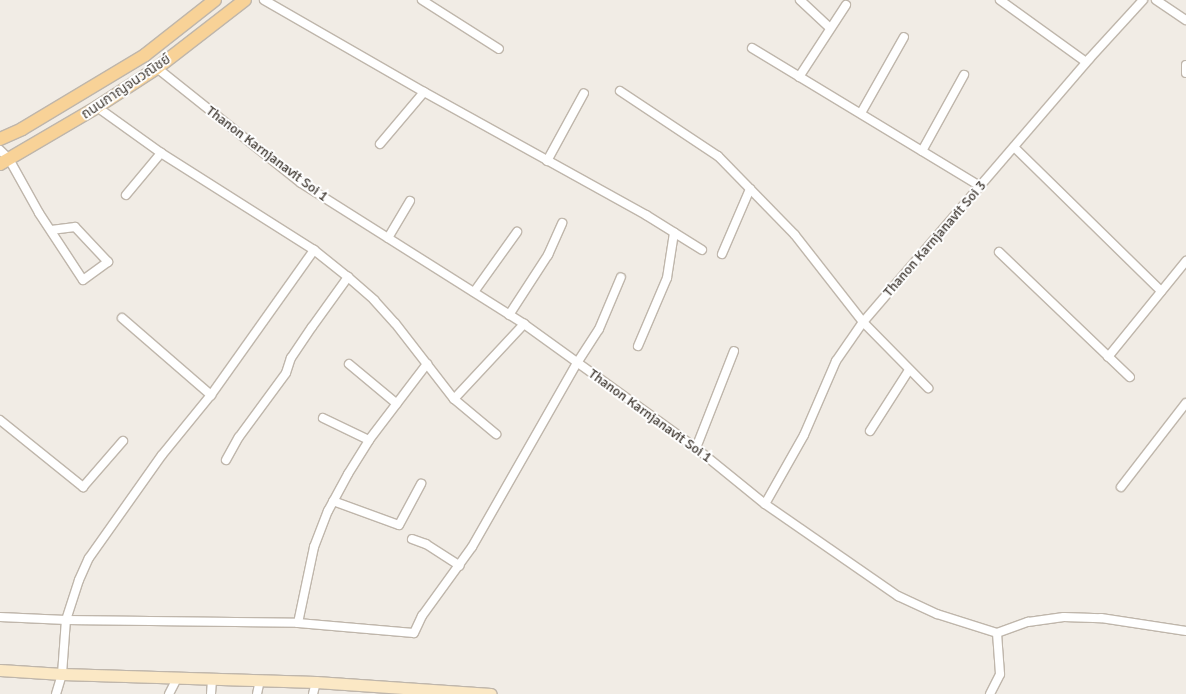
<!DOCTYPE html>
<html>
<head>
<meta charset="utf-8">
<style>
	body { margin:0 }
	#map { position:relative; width:1186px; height:694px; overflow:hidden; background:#f1ece5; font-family:Signika,"Noto Sans Thai",sans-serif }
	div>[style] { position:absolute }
	.roads { filter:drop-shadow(1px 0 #bfb6ab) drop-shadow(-1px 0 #bfb6ab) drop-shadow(0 1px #bfb6ab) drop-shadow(0 -1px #bfb6ab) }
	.street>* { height:8px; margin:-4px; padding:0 4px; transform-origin:4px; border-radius:4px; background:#fff }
	.secondary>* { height:11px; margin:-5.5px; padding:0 5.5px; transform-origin:5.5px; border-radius:5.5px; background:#fbe8c5 }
	.primary>* { height:12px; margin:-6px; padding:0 6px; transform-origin:6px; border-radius:6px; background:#f8d297 }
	span { translate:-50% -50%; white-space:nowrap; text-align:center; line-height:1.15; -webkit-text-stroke:4px #fff; paint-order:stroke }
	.street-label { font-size:14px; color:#433c35 }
</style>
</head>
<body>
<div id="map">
	<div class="roads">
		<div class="street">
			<i style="left:264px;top:0;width:185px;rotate:29.9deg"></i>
			<i style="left:424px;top:92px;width:254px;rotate:29deg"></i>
			<i style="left:646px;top:215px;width:66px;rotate:32deg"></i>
			<i style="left:422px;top:0;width:91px;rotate:32.5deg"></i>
			<i style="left:800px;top:0;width:41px;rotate:43deg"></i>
			<i style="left:1000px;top:0;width:106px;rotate:35.8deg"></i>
			<i style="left:1156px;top:0;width:36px;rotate:34deg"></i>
			<i style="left:752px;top:48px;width:267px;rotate:31.2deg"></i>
			<i style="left:1186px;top:65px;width:8px;rotate:90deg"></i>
			<i style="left:157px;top:68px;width:184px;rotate:38.6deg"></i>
			<i style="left:301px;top:183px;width:264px;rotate:32.3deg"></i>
			<i style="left:524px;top:324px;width:212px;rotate:35.8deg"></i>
			<i style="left:696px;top:448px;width:89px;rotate:39.1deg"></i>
			<i style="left:765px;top:504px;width:162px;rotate:34.7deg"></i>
			<i style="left:898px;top:596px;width:43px;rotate:24.8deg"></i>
			<i style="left:937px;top:614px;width:63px;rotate:17.6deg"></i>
			<i style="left:997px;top:633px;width:33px;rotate:-20deg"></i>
			<i style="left:1028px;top:622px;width:36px;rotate:-8deg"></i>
			<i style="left:1064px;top:617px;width:37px;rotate:2deg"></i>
			<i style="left:1101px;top:618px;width:86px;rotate:8.7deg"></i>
			<i style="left:799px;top:77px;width:86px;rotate:-56.9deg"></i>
			<i style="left:620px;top:91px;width:118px;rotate:33.6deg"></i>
			<i style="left:718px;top:156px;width:110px;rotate:45.7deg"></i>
			<i style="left:795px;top:235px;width:110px;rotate:52deg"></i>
			<i style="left:863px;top:322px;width:93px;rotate:45.4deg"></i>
			<i style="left:97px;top:107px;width:79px;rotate:35.7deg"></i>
			<i style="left:161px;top:153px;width:181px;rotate:32.4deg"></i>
			<i style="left:314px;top:250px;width:43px;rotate:38.5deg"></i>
			<i style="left:348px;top:277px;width:35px;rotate:41deg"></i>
			<i style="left:374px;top:300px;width:31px;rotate:48deg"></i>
			<i style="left:395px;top:323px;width:96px;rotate:52.2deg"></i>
			<i style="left:454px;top:399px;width:103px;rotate:-47deg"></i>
			<i style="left:861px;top:113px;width:87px;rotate:-60.5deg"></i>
			<i style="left:380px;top:144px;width:68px;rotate:-49.8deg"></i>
			<i style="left:1014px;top:147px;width:206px;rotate:44.4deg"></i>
			<i style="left:0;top:150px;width:13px;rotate:45deg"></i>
			<i style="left:9px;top:159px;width:62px;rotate:60.9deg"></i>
			<i style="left:39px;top:213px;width:80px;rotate:56.7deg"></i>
			<i style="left:83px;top:280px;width:31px;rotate:-36deg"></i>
			<i style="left:108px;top:262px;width:48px;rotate:-133.3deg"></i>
			<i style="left:75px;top:227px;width:24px;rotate:173deg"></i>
			<i style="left:922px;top:151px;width:87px;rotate:-61.1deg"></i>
			<i style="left:547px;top:161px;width:77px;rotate:-61.4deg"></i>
			<i style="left:126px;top:195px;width:55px;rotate:-50.2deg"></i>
			<i style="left:388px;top:238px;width:43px;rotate:-59.3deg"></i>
			<i style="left:999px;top:252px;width:181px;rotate:43.7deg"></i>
			<i style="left:722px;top:254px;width:71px;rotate:-66.7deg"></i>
			<i style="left:474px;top:292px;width:74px;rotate:-54.4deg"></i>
			<i style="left:509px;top:315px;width:72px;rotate:-57deg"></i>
			<i style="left:548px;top:255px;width:35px;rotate:-66deg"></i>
			<i style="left:122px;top:318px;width:118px;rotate:40.9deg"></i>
			<i style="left:638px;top:346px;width:74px;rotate:-66.9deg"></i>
			<i style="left:667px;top:278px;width:46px;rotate:-81.2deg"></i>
			<i style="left:1108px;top:357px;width:124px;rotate:-50.9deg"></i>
			<i style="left:349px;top:364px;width:62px;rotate:39.8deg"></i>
			<i style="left:454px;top:399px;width:55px;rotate:39.8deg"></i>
			<i style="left:323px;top:418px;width:51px;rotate:25.6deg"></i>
			<i style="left:0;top:420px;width:107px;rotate:38.9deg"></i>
			<i style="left:83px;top:487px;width:61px;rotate:-49deg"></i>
			<i style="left:870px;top:431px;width:72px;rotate:-57.4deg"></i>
			<i style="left:696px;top:448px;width:104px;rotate:-68.6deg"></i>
			<i style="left:226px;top:460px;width:26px;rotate:-61deg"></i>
			<i style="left:239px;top:437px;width:79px;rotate:-53.7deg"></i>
			<i style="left:286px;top:373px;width:16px;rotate:-72deg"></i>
			<i style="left:291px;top:358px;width:37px;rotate:-56deg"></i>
			<i style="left:312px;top:327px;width:62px;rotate:-54.2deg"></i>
			<i style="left:1121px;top:487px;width:106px;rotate:-52.3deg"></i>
			<i style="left:333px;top:501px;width:70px;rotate:20deg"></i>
			<i style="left:399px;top:525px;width:47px;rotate:-61.8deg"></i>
			<i style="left:765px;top:504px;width:79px;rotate:-60.5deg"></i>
			<i style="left:804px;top:435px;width:81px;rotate:-66.6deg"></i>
			<i style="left:836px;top:361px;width:47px;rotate:-55.3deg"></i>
			<i style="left:863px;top:322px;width:347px;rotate:-49.3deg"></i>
			<i style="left:1089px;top:59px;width:80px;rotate:-47.5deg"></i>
			<i style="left:412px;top:539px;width:15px;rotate:20deg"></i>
			<i style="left:426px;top:544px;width:40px;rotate:32.9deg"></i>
			<i style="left:0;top:617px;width:66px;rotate:2.6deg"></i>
			<i style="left:66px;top:620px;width:232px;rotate:0.7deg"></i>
			<i style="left:298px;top:623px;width:116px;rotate:4.9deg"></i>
			<i style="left:414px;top:633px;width:19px;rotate:-65deg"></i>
			<i style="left:422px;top:616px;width:85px;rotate:-54.1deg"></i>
			<i style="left:472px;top:547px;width:212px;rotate:-60.3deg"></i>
			<i style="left:577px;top:363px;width:40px;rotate:-57.1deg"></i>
			<i style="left:599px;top:329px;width:56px;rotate:-67.1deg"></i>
			<i style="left:298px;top:623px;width:78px;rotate:-78.1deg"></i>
			<i style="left:314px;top:547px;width:39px;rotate:-69deg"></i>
			<i style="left:328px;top:511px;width:42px;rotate:-61.6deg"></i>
			<i style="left:348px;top:474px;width:40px;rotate:-58deg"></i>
			<i style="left:369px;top:440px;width:96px;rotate:-52.7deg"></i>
			<i style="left:56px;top:694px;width:21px;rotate:-73deg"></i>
			<i style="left:62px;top:674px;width:54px;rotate:-85.8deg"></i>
			<i style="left:66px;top:620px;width:42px;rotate:-72deg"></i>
			<i style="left:79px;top:580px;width:24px;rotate:-66deg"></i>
			<i style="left:89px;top:558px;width:126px;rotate:-54.7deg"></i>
			<i style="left:162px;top:455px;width:77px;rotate:-50.8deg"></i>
			<i style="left:211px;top:395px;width:178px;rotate:-54.6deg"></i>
			<i style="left:169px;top:694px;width:18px;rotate:-63deg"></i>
			<i style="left:211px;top:694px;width:15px;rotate:-86deg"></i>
			<i style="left:257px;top:694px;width:14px;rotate:-78deg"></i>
			<i style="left:313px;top:694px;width:12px;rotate:-76deg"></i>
			<i style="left:990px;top:694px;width:22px;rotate:-63deg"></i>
			<i style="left:1000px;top:674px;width:41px;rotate:-94.2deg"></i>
		</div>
		<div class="secondary">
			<i style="left:0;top:670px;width:62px;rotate:3.7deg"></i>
			<i style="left:62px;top:674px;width:254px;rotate:1.8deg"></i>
			<i style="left:316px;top:682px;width:175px;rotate:3.9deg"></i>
		</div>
		<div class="primary">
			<i style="left:0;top:139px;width:24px;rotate:-24deg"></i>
			<i style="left:22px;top:129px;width:144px;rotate:-31deg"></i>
			<i style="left:145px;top:55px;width:89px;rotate:-38.2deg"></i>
			<i style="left:0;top:164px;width:113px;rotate:-30.4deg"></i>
			<i style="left:97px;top:107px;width:72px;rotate:-33deg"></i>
			<i style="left:157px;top:68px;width:111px;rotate:-37.7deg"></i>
		</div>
	</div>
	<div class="street-label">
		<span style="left:126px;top:87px;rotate:-34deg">ถนนกาญจนวณิชย์</span>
		<span style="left:267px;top:154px;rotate:37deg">Thanon Karnjanavit Soi 1</span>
		<span style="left:935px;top:239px;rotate:-49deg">Thanon Karnjanavit Soi 3</span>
		<span style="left:650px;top:416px;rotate:36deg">Thanon Karnjanavit Soi 1</span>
	</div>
</div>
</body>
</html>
